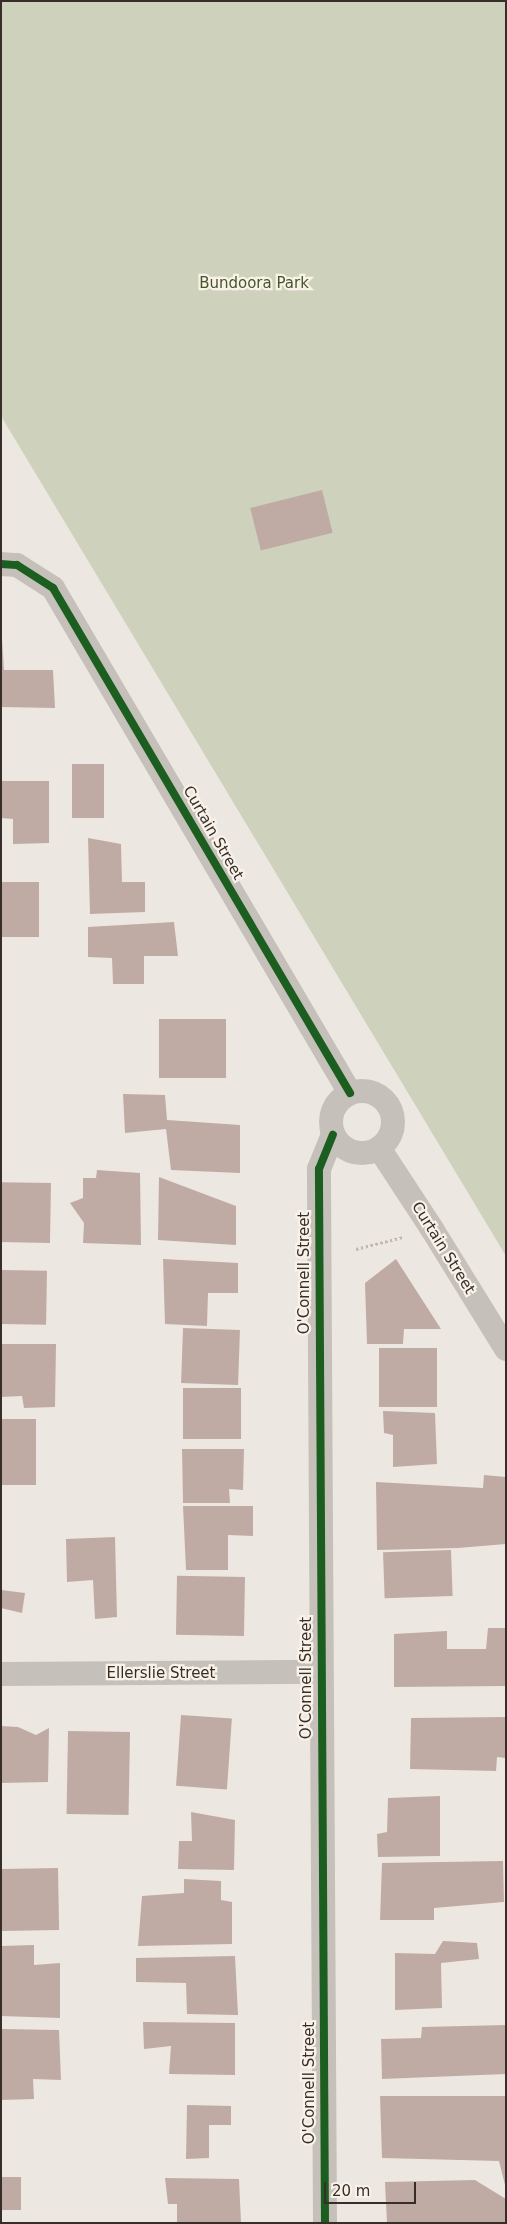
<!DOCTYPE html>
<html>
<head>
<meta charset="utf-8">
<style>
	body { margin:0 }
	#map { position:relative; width:507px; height:2224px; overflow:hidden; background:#ede7e2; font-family:"DejaVu Sans",sans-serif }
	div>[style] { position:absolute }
	.green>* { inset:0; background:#ced2bc }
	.building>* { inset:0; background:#c0aba4; transform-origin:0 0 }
	.path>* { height:3px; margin-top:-1.5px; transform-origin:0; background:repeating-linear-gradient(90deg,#bfb8b3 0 2.5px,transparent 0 5px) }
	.street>* { height:24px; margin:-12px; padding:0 12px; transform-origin:12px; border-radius:12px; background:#c6c0bb }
	.street>.ring { margin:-12px; padding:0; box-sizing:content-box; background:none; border:24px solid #c6c0bb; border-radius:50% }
	.cycleway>* { height:8px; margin:-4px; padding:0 4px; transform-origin:4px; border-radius:4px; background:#1b5e20 }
	span { translate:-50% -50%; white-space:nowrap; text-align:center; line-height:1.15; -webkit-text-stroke:4.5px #f9f2e9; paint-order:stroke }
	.park-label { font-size:15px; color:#47552d }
	.street-label { font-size:15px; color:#372d29 }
	.frame { position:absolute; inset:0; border:2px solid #372d29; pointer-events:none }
	.scale { position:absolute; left:324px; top:2182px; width:92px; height:22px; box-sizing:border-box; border:2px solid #372d29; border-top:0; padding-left:6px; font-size:15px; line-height:18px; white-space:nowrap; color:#372d29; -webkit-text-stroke:4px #f9f2e9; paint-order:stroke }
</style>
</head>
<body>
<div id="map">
	<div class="green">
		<i style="clip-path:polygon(1px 1px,506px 1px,506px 1256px,1px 416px)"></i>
	</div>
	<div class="building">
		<i style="left:322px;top:490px;width:44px;height:74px;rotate:76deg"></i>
		<i style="clip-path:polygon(1px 624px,4px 670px,53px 670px,55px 708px,1px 707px)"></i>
		<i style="left:72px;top:764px;width:32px;height:54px"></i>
		<i style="clip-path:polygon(1px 781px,49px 781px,49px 843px,13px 844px,13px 819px,1px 818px)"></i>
		<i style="clip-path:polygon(88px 838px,121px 844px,122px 882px,145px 882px,145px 912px,90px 914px)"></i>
		<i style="left:1px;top:882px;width:38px;height:55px"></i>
		<i style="clip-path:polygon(174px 922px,178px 956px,144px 956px,144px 984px,113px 984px,112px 958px,88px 957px,88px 927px)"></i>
		<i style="left:159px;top:1019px;width:67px;height:59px"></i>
		<i style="clip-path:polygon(123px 1094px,165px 1095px,167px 1120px,240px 1125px,240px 1173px,171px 1170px,166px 1129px,125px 1133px)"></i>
		<i style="clip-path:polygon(97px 1170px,140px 1173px,141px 1245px,83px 1243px,84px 1223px,70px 1203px,83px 1198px,83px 1178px,96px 1178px)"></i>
		<i style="clip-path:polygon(159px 1177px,236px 1206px,236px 1245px,158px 1240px)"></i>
		<i style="left:51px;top:1183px;width:60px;height:50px;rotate:91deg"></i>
		<i style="clip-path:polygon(163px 1259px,238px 1263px,238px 1293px,208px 1293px,207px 1326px,165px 1324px)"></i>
		<i style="clip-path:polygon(396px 1259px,441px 1329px,404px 1329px,403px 1344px,367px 1344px,365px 1283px)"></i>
		<i style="left:1px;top:1270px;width:46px;height:54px;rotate:1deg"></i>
		<i style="left:183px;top:1328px;width:57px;height:55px;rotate:2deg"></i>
		<i style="clip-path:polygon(1px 1344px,56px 1344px,55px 1407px,24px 1408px,22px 1396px,1px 1397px)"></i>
		<i style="left:379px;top:1348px;width:58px;height:59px"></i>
		<i style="left:183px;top:1388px;width:58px;height:51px"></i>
		<i style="clip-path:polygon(383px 1411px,435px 1413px,437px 1464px,393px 1467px,393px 1435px,384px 1433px)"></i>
		<i style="left:1px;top:1419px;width:35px;height:66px"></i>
		<i style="clip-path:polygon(182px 1449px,244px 1449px,243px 1490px,229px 1489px,230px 1503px,183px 1503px)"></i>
		<i style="clip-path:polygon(484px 1475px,506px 1477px,506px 1544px,458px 1548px,377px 1550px,376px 1482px,483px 1488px)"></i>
		<i style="clip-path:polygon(183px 1506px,253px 1506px,253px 1536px,228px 1535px,228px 1570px,186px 1570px)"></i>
		<i style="clip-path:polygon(115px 1537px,117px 1617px,95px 1619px,93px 1580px,67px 1582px,66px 1539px)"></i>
		<i style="left:451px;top:1550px;width:46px;height:68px;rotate:88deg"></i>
		<i style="left:245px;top:1577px;width:59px;height:68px;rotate:91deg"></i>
		<i style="clip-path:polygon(1px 1590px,25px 1593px,22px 1613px,1px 1608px)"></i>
		<i style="clip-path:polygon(488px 1628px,506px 1628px,506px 1686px,394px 1687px,394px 1634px,447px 1631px,447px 1649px,486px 1649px)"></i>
		<i style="left:181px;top:1715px;width:51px;height:71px;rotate:4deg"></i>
		<i style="clip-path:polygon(506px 1717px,506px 1758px,497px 1757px,496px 1771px,410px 1769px,411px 1718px)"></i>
		<i style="clip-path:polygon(1px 1726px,18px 1727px,36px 1735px,49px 1728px,48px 1782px,1px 1783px)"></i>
		<i style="left:130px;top:1732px;width:83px;height:62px;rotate:91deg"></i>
		<i style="clip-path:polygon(440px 1796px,440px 1856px,378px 1857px,377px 1834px,387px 1832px,388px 1798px)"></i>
		<i style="clip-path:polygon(191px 1812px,235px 1820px,234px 1870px,178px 1869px,179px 1841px,192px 1841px)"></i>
		<i style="clip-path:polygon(503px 1861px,504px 1902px,434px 1908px,434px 1920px,380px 1920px,382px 1863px)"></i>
		<i style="left:58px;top:1868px;width:62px;height:57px;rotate:89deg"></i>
		<i style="clip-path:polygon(184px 1879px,221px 1881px,221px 1900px,232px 1902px,232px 1944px,138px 1946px,142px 1896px,184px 1893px)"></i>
		<i style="clip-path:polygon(443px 1941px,477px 1943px,479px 1959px,441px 1963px,442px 2008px,395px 2010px,395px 1953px,435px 1954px)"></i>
		<i style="clip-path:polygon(34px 1945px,34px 1965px,60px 1963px,60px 2018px,1px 2016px,1px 1946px)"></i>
		<i style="clip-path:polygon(235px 1956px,238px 2015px,187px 2014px,186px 1983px,136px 1982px,136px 1958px)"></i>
		<i style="clip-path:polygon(143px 2022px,235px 2023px,235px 2075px,169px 2074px,171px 2046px,144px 2049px)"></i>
		<i style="clip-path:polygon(506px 2025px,506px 2074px,382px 2079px,381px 2039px,421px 2038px,422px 2027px)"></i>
		<i style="clip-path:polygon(1px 2029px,59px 2030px,61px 2080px,33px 2079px,34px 2099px,1px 2100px)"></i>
		<i style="clip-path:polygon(380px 2096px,506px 2096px,506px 2189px,499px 2161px,382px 2158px)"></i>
		<i style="clip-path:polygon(187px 2105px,231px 2106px,231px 2125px,209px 2125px,209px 2158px,186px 2159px)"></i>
		<i style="left:1px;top:2177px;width:20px;height:33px"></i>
		<i style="clip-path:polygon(165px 2178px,239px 2179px,241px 2223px,177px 2223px,177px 2204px,168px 2204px)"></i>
		<i style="clip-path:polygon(475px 2180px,506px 2199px,506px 2223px,387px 2223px,385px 2182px)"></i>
	</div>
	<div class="path">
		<i style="left:356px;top:1249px;width:49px;rotate:-14.3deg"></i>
	</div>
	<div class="street">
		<i style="left:1px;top:564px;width:16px;rotate:4deg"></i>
		<i style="left:17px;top:565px;width:43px;rotate:32.6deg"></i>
		<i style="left:53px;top:588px;width:586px;rotate:59.54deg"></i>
		<i class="ring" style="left:331px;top:1091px;width:38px;height:38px"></i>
		<i style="left:379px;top:1148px;width:97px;rotate:56.8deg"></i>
		<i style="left:432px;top:1229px;width:141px;rotate:58.3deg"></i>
		<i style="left:1px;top:1674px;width:320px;rotate:-0.4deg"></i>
		<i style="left:325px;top:2223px;width:1054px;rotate:-90.33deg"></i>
		<i style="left:319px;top:1169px;width:37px;rotate:-68deg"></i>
	</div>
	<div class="cycleway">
		<i style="left:1px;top:564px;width:16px;rotate:4deg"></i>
		<i style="left:17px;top:565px;width:43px;rotate:32.6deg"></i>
		<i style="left:53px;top:588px;width:586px;rotate:59.54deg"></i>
		<i style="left:325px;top:2223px;width:1054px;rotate:-90.33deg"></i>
		<i style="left:319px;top:1169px;width:37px;rotate:-68deg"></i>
	</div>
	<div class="park-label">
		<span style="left:254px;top:284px">Bundoora Park</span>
	</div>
	<div class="street-label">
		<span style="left:213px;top:833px;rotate:60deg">Curtain Street</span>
		<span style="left:443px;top:1248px;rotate:58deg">Curtain Street</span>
		<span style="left:305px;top:1273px;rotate:-90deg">O'Connell Street</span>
		<span style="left:161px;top:1674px">Ellerslie Street</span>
		<span style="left:307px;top:1678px;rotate:-90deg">O'Connell Street</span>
		<span style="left:310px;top:2083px;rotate:-90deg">O'Connell Street</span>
	</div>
	<div class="frame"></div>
	<div class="scale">20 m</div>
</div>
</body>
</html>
